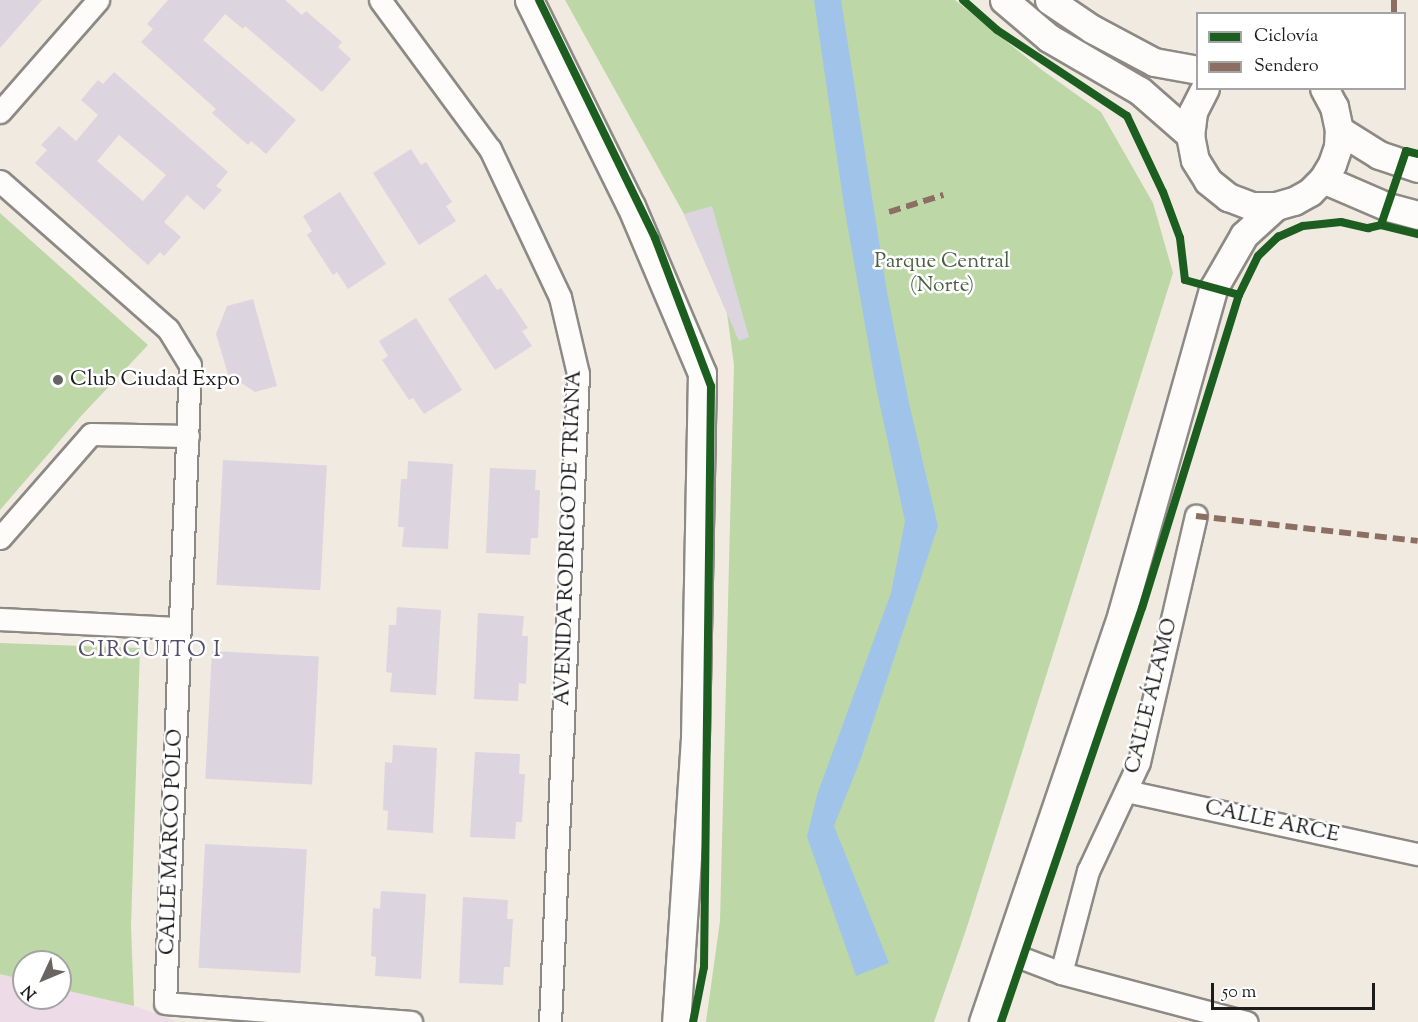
<!DOCTYPE html>
<html>
<head>
<meta charset="utf-8">
<style>
	body { margin:0 }
	#map { position:relative; width:1418px; height:1022px; overflow:hidden; background:#f1eae0; font-family:"Sorts Mill Goudy",serif }
	div>[style] { position:absolute }
	.built>* { inset:0; background:#eddce7 }
	.green>* { inset:0; background:#bdd7a7 }
	.water>* { inset:0; background:#a0c4e9 }
	.building>* { inset:0; background:#dcd5df; transform-origin:0 0 }
	.roads { filter:drop-shadow(2px 0 #8d8a85) drop-shadow(-2px 0 #8d8a85) drop-shadow(0 2px #8d8a85) drop-shadow(0 -2px #8d8a85) }
	.minor>* { height:21px; margin:-10.5px; padding:0 10.5px; transform-origin:10.5px; border-radius:10.5px; background:#fdfcfa }
	.tertiary>* { height:27px; margin:-13.5px; padding:0 13.5px; transform-origin:13.5px; border-radius:13.5px; background:#fdfcfa }
	.quiet>* { height:6px; margin-top:-3px; transform-origin:0; background:repeating-linear-gradient(90deg,#8d6e63 0 12px,transparent 0 18px) }
	.cycleway>* { height:8px; margin:-4px; padding:0 4px; transform-origin:4px; border-radius:4px; background:#1b5e20 }
	.dots>* { width:16px; height:16px; translate:-50% -50%; box-sizing:border-box; border:3px solid #fff; border-radius:50% }
	span { translate:-50% -50%; white-space:nowrap; text-align:center; line-height:1.15; -webkit-text-stroke:5px #fff; paint-order:stroke }
	.park-label { font-size:21px; color:#4b6041 }
	.poi-label { font-size:21px; color:#1c1c1c }
	.left { translate:0 -50%; text-align:left }
	.street-label { font-size:21px; color:#1c1c1c }
	.neighbourhood-label { font-size:22px; color:#544e69; letter-spacing:1.5px }
	.legend { position:absolute; left:1196px; top:12px; width:210px; height:78px; box-sizing:border-box; background:#fff; border:2px solid #a4a4a4; margin:0; padding:8px 10px; list-style:none; font-size:18px; color:#1c1c1c }
	.legend li { display:flex; align-items:center; gap:12px; height:30px }
	.legend b { width:30px; border:2px solid #a4a4a4 }
	.north { position:absolute; left:12px; top:950px; width:60px; height:60px; box-sizing:border-box; background:#fff; border:2px solid #a4a4a4; border-radius:50%; rotate:226deg; font-size:16px; font-weight:700; line-height:24px; text-align:center; color:#1c1c1c }
	.north::after { content:''; display:block; margin:auto; width:21px; height:27px; background:#676461; clip-path:polygon(50% 0,100% 100%,50% 72%,0 100%) }
	.scale { position:absolute; left:1211px; top:983px; width:164px; height:27px; box-sizing:border-box; border:3px solid #1c1c1c; border-top:0; padding-left:8px; font-size:18px; line-height:21px; white-space:nowrap; color:#1c1c1c; -webkit-text-stroke:4px #fff; paint-order:stroke }
</style>
</head>
<body>
<div id="map">
	<div class="built">
		<i style="clip-path:polygon(0 974px,24px 980px,24px 998px,60px 998px,60px 989px,134px 1006px,179px 1022px,0 1022px)"></i>
	</div>
	<div class="green">
		<i style="clip-path:polygon(565px 0,955px 0,1042px 70px,1101px 112px,1153px 203px,1173px 273px,966px 930px,934px 1022px,706px 1022px,720px 921px,734px 365px,727px 313px,684px 214px)"></i>
		<i style="clip-path:polygon(0 213px,148px 345px,82px 415px,0 510px)"></i>
		<i style="clip-path:polygon(0 643px,140px 648px,131px 926px,134px 1006px,60px 989px,60px 962px,24px 962px,24px 980px,0 974px)"></i>
	</div>
	<div class="water">
		<i style="clip-path:polygon(814px 0,841px 0,887px 292px,909px 403px,938px 526px,860px 761px,834px 826px,889px 963px,856px 976px,807px 837px,817px 795px,891px 593px,905px 521px,876px 387px,844px 206px)"></i>
	</div>
	<div class="building">
		<i style="clip-path:polygon(0 0,42px 0,0 48px)"></i>
		<i style="clip-path:polygon(168px 0,285px 0,302px 15px,306px 11px,342px 42px,338px 47px,351px 59px,322px 92px,245px 26px,243px 29px,225px 14px,203px 40px,296px 120px,266px 154px,251px 141px,248px 145px,212px 113px,216px 109px,141px 42px,153px 29px,147px 24px)"></i>
		<i style="clip-path:polygon(evenodd,114px 72px,228px 172px,216px 186px,222px 190px,204px 210px,187px 195px,164px 222px,181px 237px,164px 256px,160px 252px,148px 265px,35px 163px,47px 150px,41px 145px,59px 126px,76px 141px,98px 115px,81px 100px,98px 80px,103px 84px,114px 72px,119px 135px,166px 175px,143px 201px,97px 161px,119px 135px)"></i>
		<i style="clip-path:polygon(411px 149px,421px 165px,426px 162px,452px 202px,446px 206px,456px 221px,419px 245px,373px 173px)"></i>
		<i style="clip-path:polygon(340px 192px,386px 264px,348px 289px,337px 272px,333px 275px,307px 235px,312px 231px,303px 216px)"></i>
		<i style="clip-path:polygon(712px 206px,749px 337px,739px 341px,684px 214px)"></i>
		<i style="clip-path:polygon(486px 274px,497px 290px,501px 288px,528px 328px,522px 331px,532px 346px,495px 370px,448px 299px)"></i>
		<i style="clip-path:polygon(253px 299px,277px 386px,255px 392px,228px 374px,216px 334px,227px 306px)"></i>
		<i style="clip-path:polygon(416px 318px,462px 390px,424px 414px,413px 398px,409px 400px,382px 360px,388px 356px,379px 341px)"></i>
		<i style="left:223px;top:460px;width:104px;height:125px;rotate:3deg"></i>
		<i style="clip-path:polygon(408px 461px,453px 464px,448px 549px,402px 547px,404px 527px,398px 527px,401px 479px,407px 479px)"></i>
		<i style="clip-path:polygon(490px 468px,536px 470px,535px 490px,540px 490px,538px 538px,531px 538px,530px 555px,486px 553px)"></i>
		<i style="clip-path:polygon(397px 607px,441px 610px,436px 695px,390px 692px,392px 673px,386px 672px,389px 625px,396px 625px)"></i>
		<i style="clip-path:polygon(478px 613px,524px 616px,522px 636px,528px 636px,526px 684px,519px 683px,518px 701px,474px 699px)"></i>
		<i style="left:212px;top:651px;width:107px;height:128px;rotate:3deg"></i>
		<i style="clip-path:polygon(393px 745px,437px 748px,433px 833px,387px 830px,388px 811px,383px 810px,385px 762px,392px 763px)"></i>
		<i style="clip-path:polygon(475px 752px,520px 754px,519px 774px,525px 774px,522px 822px,516px 822px,515px 839px,470px 837px)"></i>
		<i style="left:205px;top:844px;width:102px;height:124px;rotate:3deg"></i>
		<i style="clip-path:polygon(381px 891px,426px 894px,421px 979px,375px 976px,376px 957px,371px 956px,373px 908px,380px 909px)"></i>
		<i style="clip-path:polygon(463px 897px,508px 900px,507px 919px,513px 919px,510px 967px,504px 967px,503px 985px,459px 983px)"></i>
	</div>
	<div class="roads">
		<div class="minor">
			<i style="left:380px;top:0;width:185px;rotate:53.6deg"></i>
			<i style="left:490px;top:149px;width:164px;rotate:64.7deg"></i>
			<i style="left:560px;top:297px;width:79px;rotate:76.8deg"></i>
			<i style="left:578px;top:374px;width:649px;rotate:92.47deg"></i>
			<i style="left:0;top:112px;width:149px;rotate:-48.8deg"></i>
			<i style="left:0;top:181px;width:224px;rotate:41.4deg"></i>
			<i style="left:168px;top:329px;width:42px;rotate:58.6deg"></i>
			<i style="left:190px;top:365px;width:638px;rotate:92.24deg"></i>
			<i style="left:165px;top:1003px;width:247px;rotate:4.4deg"></i>
			<i style="left:0;top:538px;width:138px;rotate:-48.8deg"></i>
			<i style="left:91px;top:434px;width:97px;rotate:1.2deg"></i>
			<i style="left:0;top:619px;width:180px;rotate:2.9deg"></i>
			<i style="left:1126px;top:791px;width:299px;rotate:12.2deg"></i>
			<i style="left:1009px;top:953px;width:56px;rotate:21deg"></i>
			<i style="left:1061px;top:973px;width:192px;rotate:14.8deg"></i>
			<i style="left:1061px;top:973px;width:106px;rotate:-75.2deg"></i>
			<i style="left:1088px;top:871px;width:120px;rotate:-64.9deg"></i>
			<i style="left:1139px;top:762px;width:253px;rotate:-77deg"></i>
		</div>
		<div class="tertiary">
			<i style="left:529px;top:0;width:230px;rotate:63.7deg"></i>
			<i style="left:631px;top:206px;width:181px;rotate:67deg"></i>
			<i style="left:702px;top:373px;width:365px;rotate:91.1deg"></i>
			<i style="left:695px;top:738px;width:285px;rotate:93.8deg"></i>
			<i style="left:1004px;top:0;width:59px;rotate:40.2deg"></i>
			<i style="left:1049px;top:38px;width:105px;rotate:30.2deg"></i>
			<i style="left:1140px;top:91px;width:67px;rotate:41.3deg"></i>
			<i style="left:1049px;top:0;width:52px;rotate:34deg"></i>
			<i style="left:1092px;top:29px;width:70px;rotate:28deg"></i>
			<i style="left:1154px;top:62px;width:45px;rotate:10.3deg"></i>
			<i style="left:1205px;top:88px;width:27px;rotate:117deg"></i>
			<i style="left:1193px;top:112px;width:23px;rotate:97deg"></i>
			<i style="left:1190px;top:135px;width:25px;rotate:79deg"></i>
			<i style="left:1195px;top:160px;width:25px;rotate:58deg"></i>
			<i style="left:1208px;top:181px;width:26px;rotate:39deg"></i>
			<i style="left:1228px;top:197px;width:25px;rotate:21deg"></i>
			<i style="left:1251px;top:206px;width:25px"></i>
			<i style="left:1276px;top:206px;width:19px;rotate:-16deg"></i>
			<i style="left:1294px;top:201px;width:18px;rotate:-29deg"></i>
			<i style="left:1310px;top:192px;width:18px;rotate:-45deg"></i>
			<i style="left:1323px;top:179px;width:17px;rotate:-59deg"></i>
			<i style="left:1332px;top:164px;width:18px;rotate:-71deg"></i>
			<i style="left:1338px;top:147px;width:17px;rotate:-87deg"></i>
			<i style="left:1339px;top:130px;width:24px;rotate:-102deg"></i>
			<i style="left:1334px;top:107px;width:21px;rotate:-118deg"></i>
			<i style="left:1339px;top:130px;width:47px;rotate:32deg"></i>
			<i style="left:1379px;top:155px;width:41px;rotate:18.4deg"></i>
			<i style="left:1323px;top:179px;width:71px;rotate:23.3deg"></i>
			<i style="left:1388px;top:207px;width:31px;rotate:15deg"></i>
			<i style="left:983px;top:1022px;width:432px;rotate:-71.2deg"></i>
			<i style="left:1122px;top:613px;width:337px;rotate:-74.3deg"></i>
			<i style="left:1213px;top:289px;width:62px;rotate:-60.1deg"></i>
			<i style="left:1244px;top:235px;width:43px;rotate:-42.2deg"></i>
		</div>
	</div>
	<div class="quiet">
		<i style="left:1394px;top:0;width:14px;rotate:90deg"></i>
		<i style="left:889px;top:212px;width:57px;rotate:-17.5deg"></i>
		<i style="left:1196px;top:516px;width:223px;rotate:6.4deg"></i>
	</div>
	<div class="cycleway">
		<i style="left:539px;top:0;width:265px;rotate:64deg"></i>
		<i style="left:655px;top:238px;width:158px;rotate:69.3deg"></i>
		<i style="left:711px;top:386px;width:581px;rotate:90.69deg"></i>
		<i style="left:704px;top:967px;width:56px;rotate:101.3deg"></i>
		<i style="left:963px;top:0;width:45px;rotate:41.4deg"></i>
		<i style="left:997px;top:30px;width:156px;rotate:33.5deg"></i>
		<i style="left:1127px;top:116px;width:84px;rotate:64.7deg"></i>
		<i style="left:1163px;top:192px;width:49px;rotate:69.7deg"></i>
		<i style="left:1180px;top:238px;width:42px;rotate:83.2deg"></i>
		<i style="left:1185px;top:280px;width:56px;rotate:15.5deg"></i>
		<i style="left:1381px;top:225px;width:78px;rotate:-71.3deg"></i>
		<i style="left:1406px;top:151px;width:12px;rotate:14deg"></i>
		<i style="left:1001px;top:1022px;width:437px;rotate:-71.2deg"></i>
		<i style="left:1142px;top:608px;width:328px;rotate:-72.8deg"></i>
		<i style="left:1239px;top:295px;width:43px;rotate:-64deg"></i>
		<i style="left:1258px;top:256px;width:28px;rotate:-44deg"></i>
		<i style="left:1278px;top:237px;width:27px;rotate:-24deg"></i>
		<i style="left:1303px;top:226px;width:38px;rotate:-6deg"></i>
		<i style="left:1341px;top:222px;width:28px;rotate:13deg"></i>
		<i style="left:1368px;top:228px;width:13px;rotate:-13deg"></i>
		<i style="left:1381px;top:225px;width:38px;rotate:14deg"></i>
	</div>
	<div class="dots">
		<i style="left:58px;top:380px;background:#676461"></i>
	</div>
	<div class="park-label">
		<span style="left:942px;top:274px">Parque Central<br>(Norte)</span>
	</div>
	<div class="poi-label">
		<span class="left" style="left:70px;top:380px">Club Ciudad Expo</span>
	</div>
	<div class="street-label">
		<span style="left:569px;top:538px;rotate:-88deg">AVENIDA RODRIGO DE TRIANA</span>
		<span style="left:1152px;top:696px;rotate:-76deg">CALLE ÁLAMO</span>
		<span style="left:1272px;top:822px;rotate:12deg">CALLE ARCE</span>
		<span style="left:172px;top:842px;rotate:-88deg">CALLE MARCO POLO</span>
	</div>
	<div class="neighbourhood-label">
		<span style="left:150px;top:652px">CIRCUITO I</span>
	</div>
	<ul class="legend">
	<li><b style="height:8px;background:#1b5e20"></b>Ciclovía</li>
	<li><b style="height:8px;background:#8d6e63"></b>Sendero</li>
	</ul>
	<div class="north">N</div>
	<div class="scale">50 m</div>
</div>
</body>
</html>
